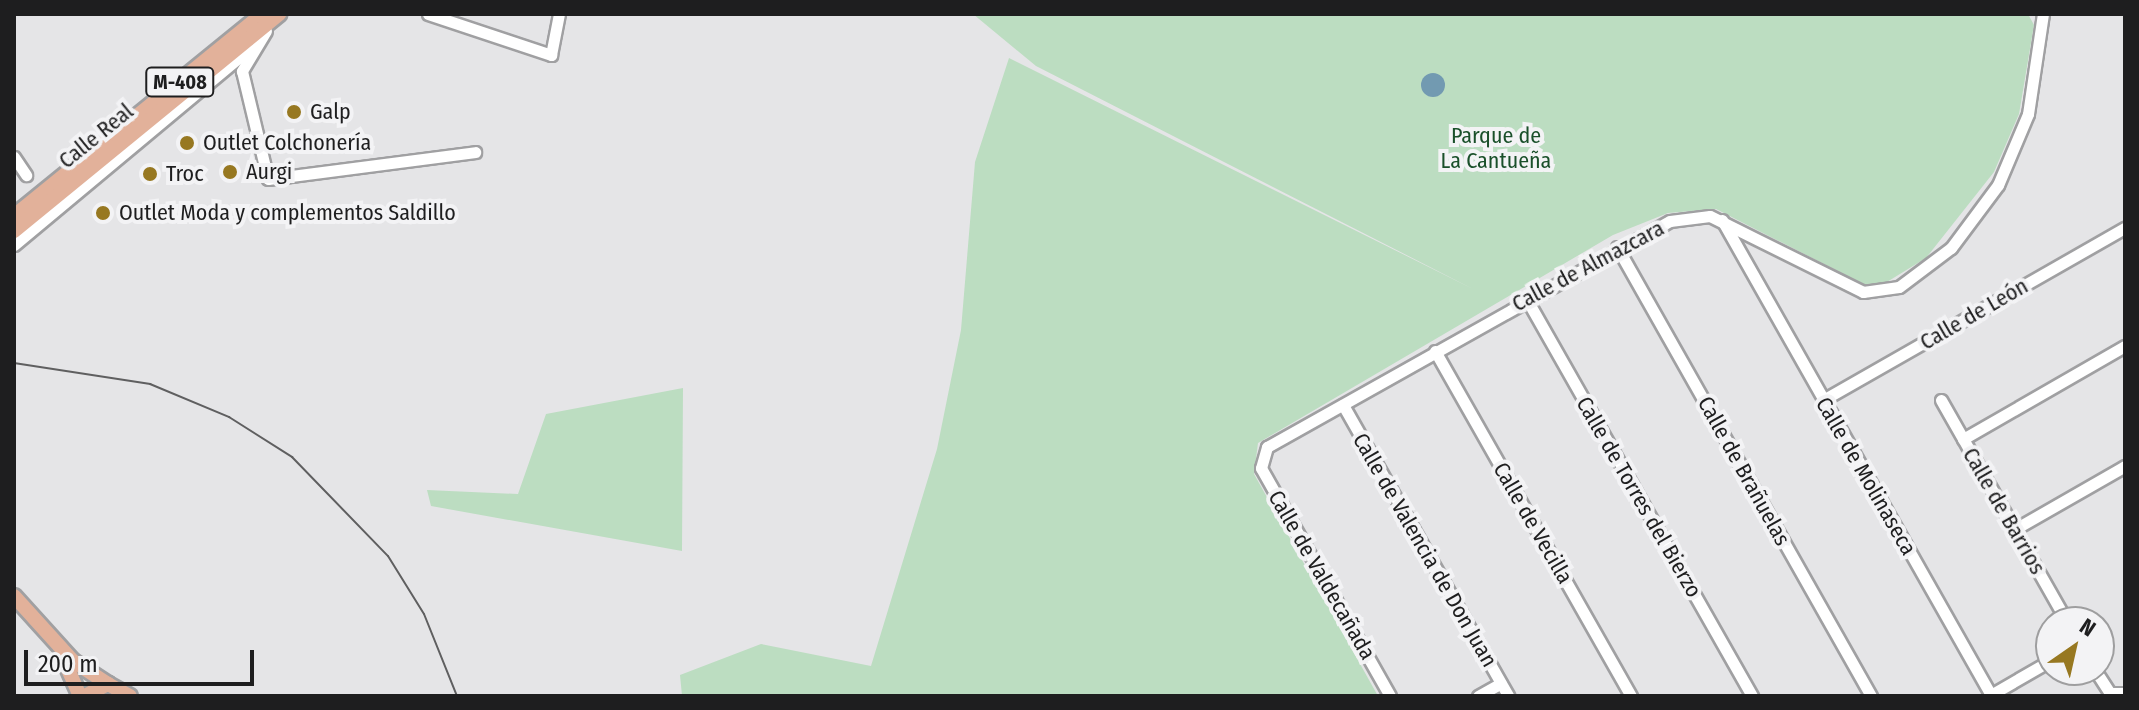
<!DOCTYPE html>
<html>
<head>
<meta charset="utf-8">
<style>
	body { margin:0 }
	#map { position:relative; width:2139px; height:710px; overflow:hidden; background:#e5e5e7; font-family:"Fira Sans Condensed",sans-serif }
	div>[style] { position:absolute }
	.green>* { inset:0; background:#bcddc1 }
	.water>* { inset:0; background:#729ab1 }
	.round { border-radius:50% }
	.roads { filter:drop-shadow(2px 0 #a0a0a2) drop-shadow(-2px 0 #a0a0a2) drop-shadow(0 2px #a0a0a2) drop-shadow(0 -2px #a0a0a2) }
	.minor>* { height:11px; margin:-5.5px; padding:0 5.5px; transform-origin:5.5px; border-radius:5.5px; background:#fff }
	.major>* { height:14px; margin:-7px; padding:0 7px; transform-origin:7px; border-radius:7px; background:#e2b19a }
	.rail>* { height:2px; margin:-1px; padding:0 1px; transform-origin:1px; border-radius:1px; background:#5f5f60 }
	.dots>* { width:22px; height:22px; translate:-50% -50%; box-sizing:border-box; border:4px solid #f3f3f5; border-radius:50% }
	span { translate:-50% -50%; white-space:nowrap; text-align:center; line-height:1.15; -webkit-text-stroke:8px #f3f3f5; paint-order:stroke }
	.shield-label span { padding:2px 6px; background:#f3f3f5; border:2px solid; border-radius:6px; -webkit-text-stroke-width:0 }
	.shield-label { font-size:20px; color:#1e1e1f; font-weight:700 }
	.poi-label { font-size:22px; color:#1e1e1f }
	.left { translate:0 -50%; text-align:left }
	.park-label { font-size:22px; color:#1a502a }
	.street-label { font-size:22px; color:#1e1e1f }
	.frame { position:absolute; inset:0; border:16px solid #1e1e1f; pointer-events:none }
	.north { position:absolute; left:2035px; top:606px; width:80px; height:80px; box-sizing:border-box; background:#f3f3f5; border:2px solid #9e9e9f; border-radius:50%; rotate:34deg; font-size:22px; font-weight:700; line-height:32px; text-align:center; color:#1e1e1f }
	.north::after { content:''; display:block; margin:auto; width:28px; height:36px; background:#977821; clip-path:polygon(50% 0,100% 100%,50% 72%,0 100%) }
	.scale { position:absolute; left:24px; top:650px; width:230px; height:36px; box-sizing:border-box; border:4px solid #1e1e1f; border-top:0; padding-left:10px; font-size:24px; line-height:28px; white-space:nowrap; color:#1e1e1f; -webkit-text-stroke:6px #f3f3f5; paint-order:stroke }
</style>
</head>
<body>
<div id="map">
	<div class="green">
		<i style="clip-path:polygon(973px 14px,2028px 14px,2034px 25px,2019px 114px,1994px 172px,1926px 258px,1882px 285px,1869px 287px,1716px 209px,1668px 213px,1613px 235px,1258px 443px,1254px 474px,1378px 696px,682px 696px,680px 675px,761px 644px,871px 666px,937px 449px,961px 330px,975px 162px,1009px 58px,1473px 289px,1036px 66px)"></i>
		<i style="clip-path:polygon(683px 388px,682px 551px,431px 506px,427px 490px,518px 494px,546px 414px)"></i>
	</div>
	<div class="water">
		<i class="round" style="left:1421px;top:73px;width:24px;height:24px"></i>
	</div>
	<div class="roads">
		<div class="minor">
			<i style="left:428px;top:14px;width:130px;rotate:18.4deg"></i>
			<i style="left:551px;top:55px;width:42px;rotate:-79deg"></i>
			<i style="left:266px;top:31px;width:47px;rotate:121deg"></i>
			<i style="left:242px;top:71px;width:111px;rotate:76.5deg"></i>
			<i style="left:268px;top:179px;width:209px;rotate:-7.4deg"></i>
			<i style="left:14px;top:157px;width:22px;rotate:56deg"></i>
			<i style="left:1722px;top:220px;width:546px;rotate:60.48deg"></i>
			<i style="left:14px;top:245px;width:306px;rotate:-39.8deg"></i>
			<i style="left:1617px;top:247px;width:516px;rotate:60.5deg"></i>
			<i style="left:1526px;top:298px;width:458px;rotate:60.4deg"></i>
			<i style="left:1435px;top:351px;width:397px;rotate:60.4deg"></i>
			<i style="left:1823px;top:400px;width:348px;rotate:-29.7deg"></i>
			<i style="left:1941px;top:400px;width:255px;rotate:60.4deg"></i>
			<i style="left:1343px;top:405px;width:335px;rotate:60.4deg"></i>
			<i style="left:1963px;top:439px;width:187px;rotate:-29.9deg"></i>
			<i style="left:2015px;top:529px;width:127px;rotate:-29.8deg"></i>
			<i style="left:2095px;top:670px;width:27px;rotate:57deg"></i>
			<i style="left:2110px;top:693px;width:15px"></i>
			<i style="left:1390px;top:696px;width:262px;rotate:-119.5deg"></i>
			<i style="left:1261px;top:468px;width:22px;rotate:-74deg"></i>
			<i style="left:1267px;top:447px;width:462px;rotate:-29.3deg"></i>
			<i style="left:1670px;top:221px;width:40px;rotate:-7.1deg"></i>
			<i style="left:1710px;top:216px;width:171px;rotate:26.4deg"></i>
			<i style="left:1863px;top:292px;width:36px;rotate:-8deg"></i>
			<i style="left:1899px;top:287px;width:65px;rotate:-36.9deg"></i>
			<i style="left:1951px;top:248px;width:79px;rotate:-53.3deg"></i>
			<i style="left:1998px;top:185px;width:77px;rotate:-67.1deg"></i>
			<i style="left:2028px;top:114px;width:101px;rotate:-81.5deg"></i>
			<i style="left:1478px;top:696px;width:26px;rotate:-29deg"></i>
			<i style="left:1989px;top:696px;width:72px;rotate:-30.1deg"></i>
		</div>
		<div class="major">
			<i style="left:14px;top:216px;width:321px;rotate:-39.1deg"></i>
			<i style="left:14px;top:231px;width:343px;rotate:-39.3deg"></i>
			<i style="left:14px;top:596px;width:88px;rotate:47.8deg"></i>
			<i style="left:73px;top:661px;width:42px;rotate:33.3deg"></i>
			<i style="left:63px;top:658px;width:42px;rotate:65.9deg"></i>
			<i style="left:85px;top:696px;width:26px;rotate:-28deg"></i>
			<i style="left:108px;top:684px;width:25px;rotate:29deg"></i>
		</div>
	</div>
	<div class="rail">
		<i style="left:14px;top:363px;width:138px;rotate:8.8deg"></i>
		<i style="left:150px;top:384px;width:86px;rotate:22.7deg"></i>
		<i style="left:229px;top:417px;width:75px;rotate:32.4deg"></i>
		<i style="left:292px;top:457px;width:138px;rotate:45.9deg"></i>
		<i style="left:388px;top:556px;width:68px;rotate:58.2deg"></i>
		<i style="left:424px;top:614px;width:88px;rotate:68.1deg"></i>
	</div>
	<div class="dots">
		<i style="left:294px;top:112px;background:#977821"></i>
		<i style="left:187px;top:143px;background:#977821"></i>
		<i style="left:230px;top:172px;background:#977821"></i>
		<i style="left:150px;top:174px;background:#977821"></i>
		<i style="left:103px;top:213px;background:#977821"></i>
	</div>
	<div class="shield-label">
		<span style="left:180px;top:82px">M-408</span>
	</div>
	<div class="poi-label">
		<span class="left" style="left:310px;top:112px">Galp</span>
		<span class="left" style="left:203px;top:143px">Outlet Colchonería</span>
		<span class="left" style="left:246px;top:172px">Aurgi</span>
		<span class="left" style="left:166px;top:174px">Troc</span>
		<span class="left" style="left:119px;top:213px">Outlet Moda y complementos Saldillo</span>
	</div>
	<div class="park-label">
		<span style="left:1496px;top:148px">Parque de<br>La Cantueña</span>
	</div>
	<div class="street-label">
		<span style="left:96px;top:136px;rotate:-39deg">Calle Real</span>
		<span style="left:1588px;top:266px;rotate:-28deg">Calle de Almazcara</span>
		<span style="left:1974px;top:314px;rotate:-30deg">Calle de León</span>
		<span style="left:1744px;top:471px;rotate:61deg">Calle de Brañuelas</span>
		<span style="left:1866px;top:476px;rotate:60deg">Calle de Molinaseca</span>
		<span style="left:1639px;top:497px;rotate:60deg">Calle de Torres del Bierzo</span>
		<span style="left:2004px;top:511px;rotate:60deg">Calle de Barrios</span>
		<span style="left:1533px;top:523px;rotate:60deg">Calle de Vecilla</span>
		<span style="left:1425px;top:550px;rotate:60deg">Calle de Valencia de Don Juan</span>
		<span style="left:1322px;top:575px;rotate:60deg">Calle de Valdecañada</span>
	</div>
	<div class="frame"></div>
	<div class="north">N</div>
	<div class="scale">200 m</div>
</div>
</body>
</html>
